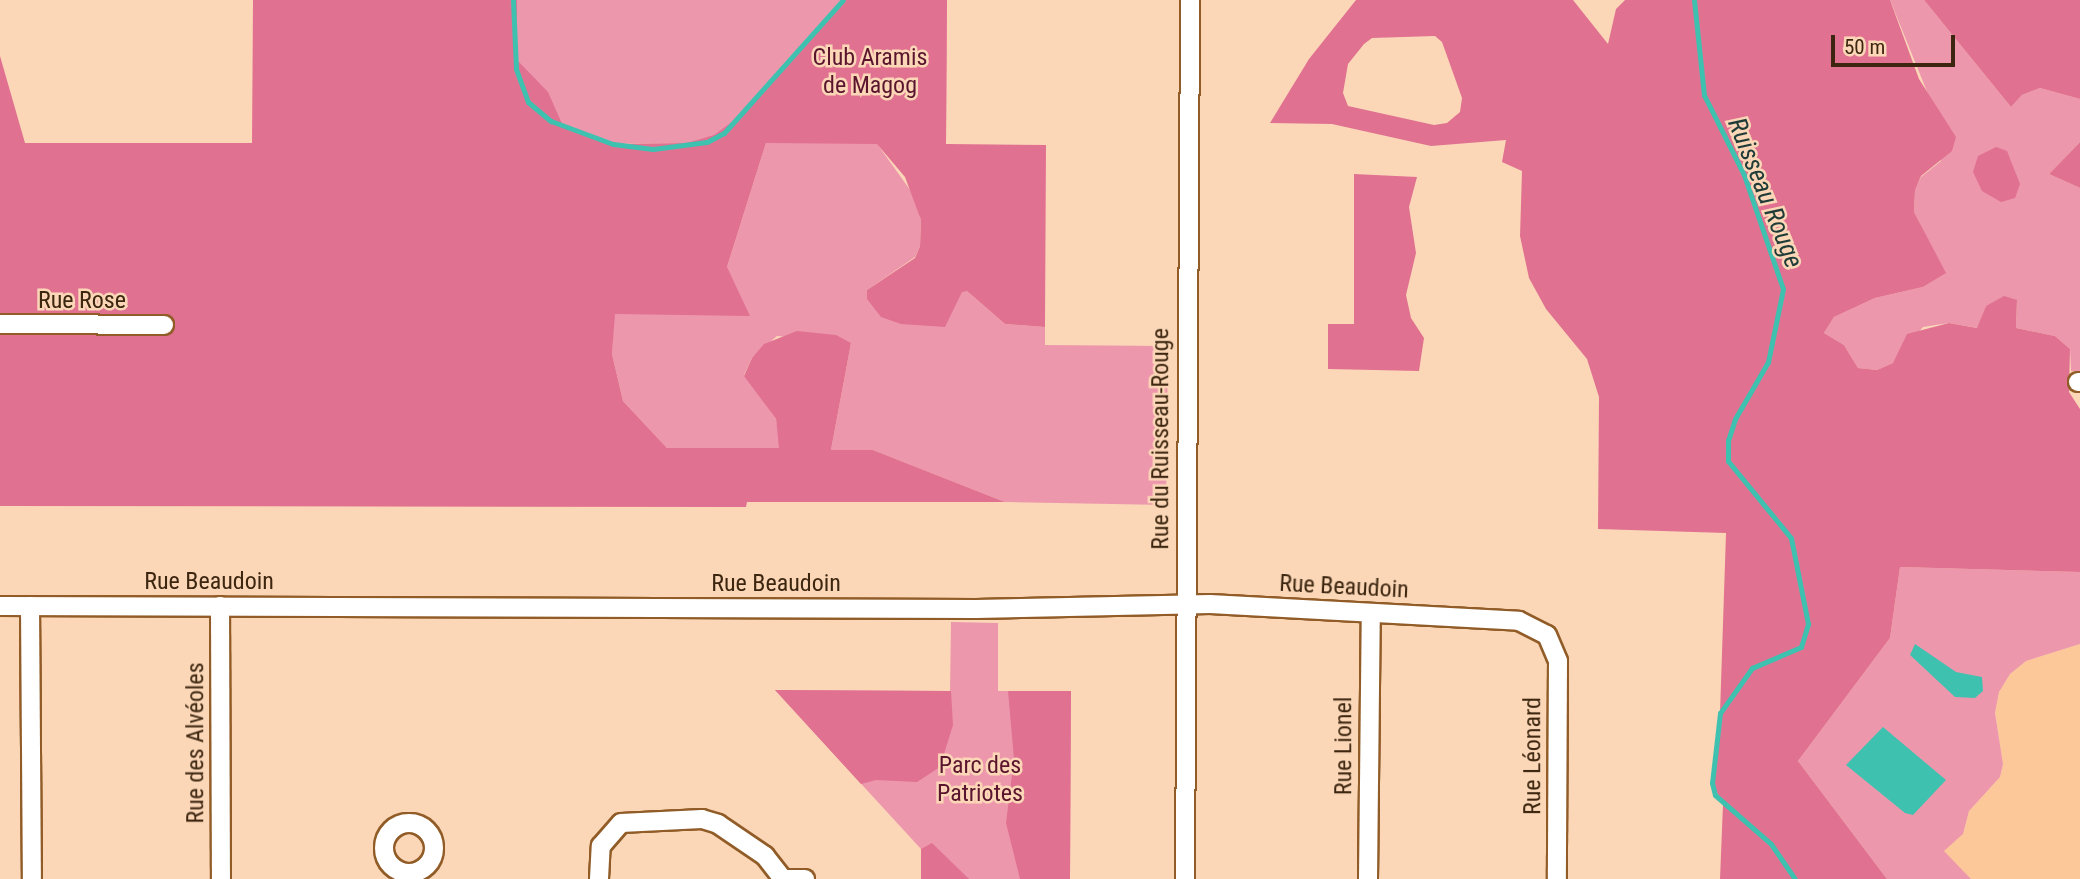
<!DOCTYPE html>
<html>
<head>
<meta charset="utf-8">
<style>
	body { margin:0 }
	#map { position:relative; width:2080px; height:879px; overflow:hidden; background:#fbd7b7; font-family:"Roboto Condensed",sans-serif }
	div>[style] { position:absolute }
	.built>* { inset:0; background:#fcc899 }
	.green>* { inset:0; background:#ed97ad }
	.forest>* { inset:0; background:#e07191 }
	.water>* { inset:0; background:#3fc1b0 }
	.stream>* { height:5px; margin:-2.5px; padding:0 2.5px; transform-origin:2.5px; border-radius:2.5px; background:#3fc1b0 }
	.roads { filter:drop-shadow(2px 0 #915c27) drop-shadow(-2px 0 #915c27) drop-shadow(0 2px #915c27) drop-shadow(0 -2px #915c27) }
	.minor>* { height:18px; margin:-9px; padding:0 9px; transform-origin:9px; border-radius:9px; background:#fff }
	.minor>.ring { margin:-9px; padding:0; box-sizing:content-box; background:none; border:18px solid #fff; border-radius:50% }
	span { translate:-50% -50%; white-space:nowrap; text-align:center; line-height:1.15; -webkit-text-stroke:5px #fbd7b7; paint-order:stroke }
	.park-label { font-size:24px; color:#5a142e }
	.street-label { font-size:24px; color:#3d2610 }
	.water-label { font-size:26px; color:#1f3b37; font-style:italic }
	.scale { position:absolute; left:1831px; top:35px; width:124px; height:32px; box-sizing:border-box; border:4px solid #3d2610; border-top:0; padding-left:9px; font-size:21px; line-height:24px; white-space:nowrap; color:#3d2610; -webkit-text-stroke:5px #fbd7b7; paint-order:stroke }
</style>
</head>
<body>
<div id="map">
	<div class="built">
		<i style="clip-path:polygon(2080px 644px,2080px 879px,1971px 879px,1943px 851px,1963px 834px,1969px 811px,2000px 777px,2003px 764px,1995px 713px,1999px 692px,2010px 674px,2026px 661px)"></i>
	</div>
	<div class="green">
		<i style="clip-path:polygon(517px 0,947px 0,946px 145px,878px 145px,913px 194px,921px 220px,920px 246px,915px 257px,867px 290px,967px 291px,1005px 324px,1045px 327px,1045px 345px,1168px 346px,1166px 505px,1005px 502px,873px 450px,831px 450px,851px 343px,777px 336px,752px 358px,744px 375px,776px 419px,780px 448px,667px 448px,623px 401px,612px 354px,614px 314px,727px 267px,766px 143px,517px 144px)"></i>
		<i style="clip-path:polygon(1890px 0,1924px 0,2011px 107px,2022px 95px,2040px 88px,2080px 99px,2080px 142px,2049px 174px,2080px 188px,2080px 371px,2071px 371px,2070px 349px,2055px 336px,2016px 328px,2017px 301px,1986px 306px,1978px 328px,1949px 323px,1923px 327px,1893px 363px,1877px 370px,1858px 368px,1844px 345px,1824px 333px,1834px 317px,1875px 298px,1923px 287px,1945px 273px,1914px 212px,1915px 189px,1921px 177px,1941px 161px,1930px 99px)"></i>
		<i style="clip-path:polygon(1900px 567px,2080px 572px,2080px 644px,2026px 661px,2010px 674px,1999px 692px,1995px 713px,2003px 764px,2000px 777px,1969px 811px,1963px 834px,1944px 851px,1971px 879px,1887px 879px,1798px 761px,1890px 638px)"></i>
		<i style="clip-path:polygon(951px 622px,998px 623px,998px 691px,1071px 691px,1070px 879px,921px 879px,921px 849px,775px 690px,950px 691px)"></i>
	</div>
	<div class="forest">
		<i style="clip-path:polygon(253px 0,517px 0,517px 60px,548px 92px,563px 126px,613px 144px,687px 143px,714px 135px,740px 116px,846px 0,947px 0,946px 144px,1046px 145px,1045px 327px,1005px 324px,967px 291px,962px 292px,945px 327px,901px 324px,881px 317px,867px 299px,867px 290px,915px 258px,920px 246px,921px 220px,905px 177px,877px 144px,766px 143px,727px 267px,750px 316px,615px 314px,612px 354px,623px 401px,667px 448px,779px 448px,776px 419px,744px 376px,752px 358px,764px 344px,797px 331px,836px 335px,851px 343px,831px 450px,873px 450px,1005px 502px,747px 502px,746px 507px,0 506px,0 56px,25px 143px,252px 143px)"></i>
		<i style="clip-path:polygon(evenodd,1356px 0,1573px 0,1608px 44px,1616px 9px,1625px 0,1890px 0,1919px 79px,1956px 137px,1952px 151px,1921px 176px,1915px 190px,1914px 212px,1946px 273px,1923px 287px,1875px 298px,1834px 317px,1824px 333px,1844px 345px,1858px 368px,1877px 370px,1893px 363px,1907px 334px,1949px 323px,1977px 328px,1986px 306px,2004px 296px,2017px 300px,2016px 328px,2055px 336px,2070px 349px,2069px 392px,2080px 409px,2080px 572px,1900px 567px,1890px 638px,1798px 761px,1887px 879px,1720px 879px,1723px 804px,1712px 783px,1720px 713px,1726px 533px,1598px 529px,1599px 397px,1587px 359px,1546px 309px,1529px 278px,1520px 236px,1522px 171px,1502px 162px,1506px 140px,1431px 146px,1332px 124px,1270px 123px,1309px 59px,1356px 0,1435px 36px,1442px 42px,1462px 98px,1460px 112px,1447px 123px,1434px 125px,1348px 106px,1343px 93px,1348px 64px,1364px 44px,1372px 38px,1435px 36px)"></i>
		<i style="clip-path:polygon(1924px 0,2080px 0,2080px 99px,2040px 88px,2022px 95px,2011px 107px)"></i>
		<i style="clip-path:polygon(2080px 142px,2080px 188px,2049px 174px)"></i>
		<i style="clip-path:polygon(1996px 147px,2007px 151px,2020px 184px,2015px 198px,2001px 202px,1982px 191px,1973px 172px,1978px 156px)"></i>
		<i style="clip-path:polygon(1354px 174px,1417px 177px,1409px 207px,1416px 253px,1406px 295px,1411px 318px,1424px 338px,1419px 371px,1328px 369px,1328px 324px,1354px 324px)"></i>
		<i style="clip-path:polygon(775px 690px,951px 691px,953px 725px,940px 767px,917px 782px,876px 780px,861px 784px)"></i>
		<i style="clip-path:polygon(1008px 691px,1071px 691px,1070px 879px,1020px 879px,1006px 823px,1014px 759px)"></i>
		<i style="clip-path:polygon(932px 843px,969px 879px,921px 879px,921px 849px)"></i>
	</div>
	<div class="water">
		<i style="clip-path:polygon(1915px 644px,1956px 672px,1982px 677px,1983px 691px,1975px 698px,1955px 697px,1910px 655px)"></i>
		<i style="clip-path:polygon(1883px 727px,1946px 780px,1913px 815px,1905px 813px,1846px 765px)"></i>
	</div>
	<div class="stream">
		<i style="left:513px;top:0;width:69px;rotate:87.5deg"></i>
		<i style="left:516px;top:69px;width:35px;rotate:70deg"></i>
		<i style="left:528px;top:102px;width:30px;rotate:40deg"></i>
		<i style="left:551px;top:121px;width:66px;rotate:20.4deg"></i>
		<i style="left:613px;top:144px;width:40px;rotate:7.1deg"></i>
		<i style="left:653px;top:149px;width:54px;rotate:-7.4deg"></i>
		<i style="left:707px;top:142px;width:19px;rotate:-28deg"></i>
		<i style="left:724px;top:133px;width:178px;rotate:-48.2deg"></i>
		<i style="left:1694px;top:0;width:96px;rotate:84deg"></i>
		<i style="left:1704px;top:95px;width:89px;rotate:63.4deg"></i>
		<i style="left:1744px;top:175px;width:120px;rotate:71.1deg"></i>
		<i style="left:1783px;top:289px;width:75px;rotate:101.6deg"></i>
		<i style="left:1768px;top:362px;width:66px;rotate:120.1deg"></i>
		<i style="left:1735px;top:419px;width:22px;rotate:108deg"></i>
		<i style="left:1728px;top:440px;width:21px;rotate:90deg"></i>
		<i style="left:1728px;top:461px;width:99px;rotate:50.7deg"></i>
		<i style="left:1791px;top:538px;width:88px;rotate:78.8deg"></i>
		<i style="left:1808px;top:624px;width:24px;rotate:107deg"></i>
		<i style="left:1801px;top:647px;width:53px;rotate:156.8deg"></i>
		<i style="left:1752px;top:668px;width:55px;rotate:125.4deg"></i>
		<i style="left:1720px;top:713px;width:70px;rotate:96.5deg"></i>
		<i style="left:1712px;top:783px;width:12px;rotate:76deg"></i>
		<i style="left:1715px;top:795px;width:74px;rotate:41.2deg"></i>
		<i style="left:1771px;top:844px;width:42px;rotate:55.6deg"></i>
	</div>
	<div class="roads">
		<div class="minor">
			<i style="left:0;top:324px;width:164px;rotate:0.3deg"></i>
			<i style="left:2078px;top:382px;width:2px"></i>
			<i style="left:0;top:606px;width:976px;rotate:0.18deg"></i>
			<i style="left:976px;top:609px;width:234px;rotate:-1.2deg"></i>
			<i style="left:1210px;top:604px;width:309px;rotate:3.1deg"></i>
			<i style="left:1519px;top:621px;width:31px;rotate:27deg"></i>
			<i style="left:1547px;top:635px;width:28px;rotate:67deg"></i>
			<i style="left:1558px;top:661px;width:218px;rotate:90.3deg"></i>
			<i style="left:30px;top:606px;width:273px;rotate:89.6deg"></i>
			<i style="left:220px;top:606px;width:273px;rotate:89.8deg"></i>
			<i class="ring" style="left:384px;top:823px;width:32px;height:32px"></i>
			<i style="left:599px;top:879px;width:33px;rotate:-87deg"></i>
			<i style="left:601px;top:846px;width:30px;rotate:-49deg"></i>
			<i style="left:621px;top:823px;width:81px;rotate:-2.8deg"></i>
			<i style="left:702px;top:819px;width:17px;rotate:17deg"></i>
			<i style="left:718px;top:824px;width:57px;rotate:34.2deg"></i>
			<i style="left:765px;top:856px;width:29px;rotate:52deg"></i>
			<i style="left:788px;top:879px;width:17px"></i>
			<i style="left:1185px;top:879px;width:879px;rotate:-89.67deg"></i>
			<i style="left:1368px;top:879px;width:266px;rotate:-89.4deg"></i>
		</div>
	</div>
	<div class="park-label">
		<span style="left:870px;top:72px">Club Aramis<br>de Magog</span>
		<span style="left:980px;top:780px">Parc des<br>Patriotes</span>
	</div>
	<div class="street-label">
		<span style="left:82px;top:301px">Rue Rose</span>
		<span style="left:1161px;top:439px;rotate:-90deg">Rue du Ruisseau-Rouge</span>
		<span style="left:209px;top:582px">Rue Beaudoin</span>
		<span style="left:776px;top:584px">Rue Beaudoin</span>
		<span style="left:1344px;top:587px;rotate:3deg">Rue Beaudoin</span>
		<span style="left:196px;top:743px;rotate:-90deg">Rue des Alvéoles</span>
		<span style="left:1344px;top:746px;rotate:-90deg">Rue Lionel</span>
		<span style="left:1533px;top:756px;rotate:-90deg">Rue Léonard</span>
	</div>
	<div class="water-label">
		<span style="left:1765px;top:193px;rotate:68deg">Ruisseau Rouge</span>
	</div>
	<div class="scale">50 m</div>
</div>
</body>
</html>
